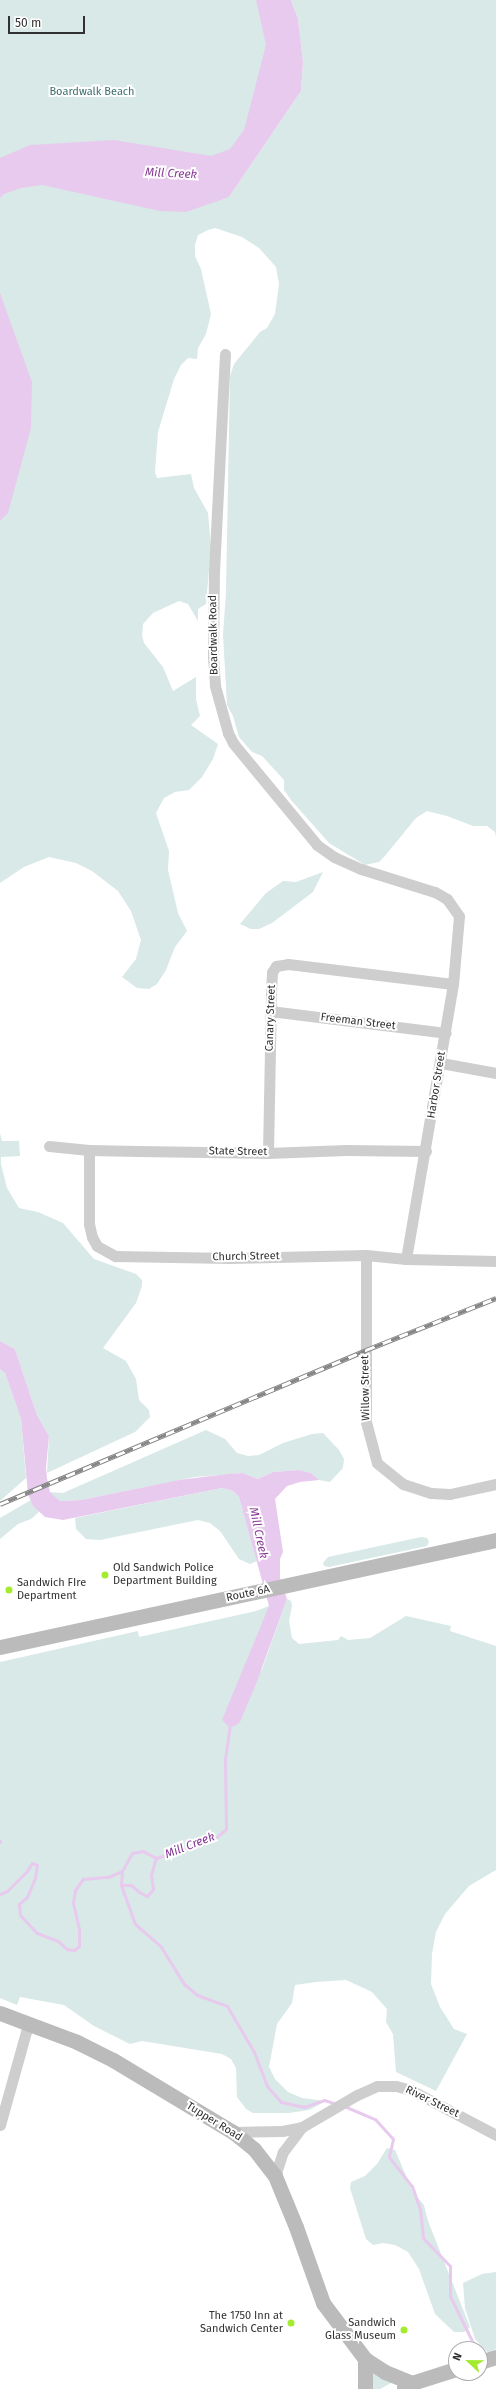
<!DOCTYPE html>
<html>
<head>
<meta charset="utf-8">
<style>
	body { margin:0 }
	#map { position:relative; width:496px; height:2389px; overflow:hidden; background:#fff; font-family:"Fira Sans",sans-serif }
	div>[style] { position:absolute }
	.green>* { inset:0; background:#d8e9e7 }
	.water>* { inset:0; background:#e8caee }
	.stream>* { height:3px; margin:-1.5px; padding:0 1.5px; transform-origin:1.5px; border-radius:1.5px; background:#e8caee }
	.street>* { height:11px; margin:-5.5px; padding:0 5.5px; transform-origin:5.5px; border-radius:5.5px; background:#cecece }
	.secondary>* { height:15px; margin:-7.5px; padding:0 7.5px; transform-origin:7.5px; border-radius:7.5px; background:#bbb }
	.rail>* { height:4.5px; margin-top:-2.25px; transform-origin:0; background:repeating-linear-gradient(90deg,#fff 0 9px,#868686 0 18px); box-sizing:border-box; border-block:1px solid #868686 }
	.dots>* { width:11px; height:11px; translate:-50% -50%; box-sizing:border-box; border:2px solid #fff; border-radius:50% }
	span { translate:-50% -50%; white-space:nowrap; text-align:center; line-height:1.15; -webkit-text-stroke:4px #fff; paint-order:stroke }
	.park-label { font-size:11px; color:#3c6e6d }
	.street-label { font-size:11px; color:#313131 }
	.poi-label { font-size:11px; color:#313131 }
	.left { translate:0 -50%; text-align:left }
	.right { translate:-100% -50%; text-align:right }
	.water-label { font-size:12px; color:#883b96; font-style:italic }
	.north { position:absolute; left:448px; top:2341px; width:40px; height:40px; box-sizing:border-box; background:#fff; border:1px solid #adadad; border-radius:50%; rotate:292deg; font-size:11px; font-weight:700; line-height:16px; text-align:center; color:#313131 }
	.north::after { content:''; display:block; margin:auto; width:14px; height:18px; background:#a4eb2f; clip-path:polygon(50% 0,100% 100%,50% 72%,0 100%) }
	.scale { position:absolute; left:8px; top:16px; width:77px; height:18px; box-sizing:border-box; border:2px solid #313131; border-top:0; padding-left:5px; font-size:12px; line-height:14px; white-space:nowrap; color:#313131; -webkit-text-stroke:3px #fff; paint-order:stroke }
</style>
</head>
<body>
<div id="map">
	<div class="green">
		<i style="clip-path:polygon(0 0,271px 0,279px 19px,229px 197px,301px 91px,303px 62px,298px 19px,291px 0,496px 0,496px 837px,495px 832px,487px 826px,473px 826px,447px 816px,427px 811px,416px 818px,384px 857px,379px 862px,365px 865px,329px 843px,291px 800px,284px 790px,284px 780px,262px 756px,252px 752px,239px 737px,233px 716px,227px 705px,223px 634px,226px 593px,230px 376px,234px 364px,260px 332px,267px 328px,275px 314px,279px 284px,276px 267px,259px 248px,242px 237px,215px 228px,208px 230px,198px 235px,195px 245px,195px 256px,201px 269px,211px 314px,206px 334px,198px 348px,197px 359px,188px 358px,181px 365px,174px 379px,158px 432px,155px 472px,157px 478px,191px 474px,194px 488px,208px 513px,211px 547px,206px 604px,198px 609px,198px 621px,188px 604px,179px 601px,153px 613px,143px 624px,142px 636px,144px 643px,163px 667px,173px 691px,196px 677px,196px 699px,200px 716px,191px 725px,218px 744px,213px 759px,202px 777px,189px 790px,175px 792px,164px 798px,156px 813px,169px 851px,168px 870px,178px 913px,187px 931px,175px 947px,166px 970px,157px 984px,149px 989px,137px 988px,122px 977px,136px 959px,141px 940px,131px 911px,118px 891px,92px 871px,76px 863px,49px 857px,24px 867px,0 883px)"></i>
		<i style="clip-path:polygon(323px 872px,313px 892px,272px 923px,259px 929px,251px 929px,240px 924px,266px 893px,283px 881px,296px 882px)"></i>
		<i style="clip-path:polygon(0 1133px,2px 1141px,19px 1141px,20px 1156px,1px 1157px,1px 1164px,7px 1188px,19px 1208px,38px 1212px,63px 1223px,94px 1259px,136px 1274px,142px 1280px,142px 1286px,136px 1303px,103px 1348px,126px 1361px,136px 1379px,139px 1400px,149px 1410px,150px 1417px,135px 1432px,47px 1473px,49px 1436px,37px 1415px,15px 1349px,0 1341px)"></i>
		<i style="clip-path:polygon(0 1369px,5px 1373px,21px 1419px,26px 1478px,0 1501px)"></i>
		<i style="clip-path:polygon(206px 1430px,225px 1439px,237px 1453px,248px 1456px,259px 1455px,283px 1443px,312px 1434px,323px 1433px,339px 1450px,344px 1459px,343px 1468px,330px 1482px,319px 1480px,311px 1473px,299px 1470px,273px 1472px,258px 1479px,243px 1473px,195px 1477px,81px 1500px,60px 1501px,50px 1492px,63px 1493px)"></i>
		<i style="clip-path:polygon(222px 1488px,233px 1491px,239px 1497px,257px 1561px,250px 1564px,239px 1559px,220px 1531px,210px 1523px,198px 1520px,100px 1540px,86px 1539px,76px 1529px,75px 1518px)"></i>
		<i style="clip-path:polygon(31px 1500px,39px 1512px,31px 1519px,18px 1524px,0 1539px,0 1518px)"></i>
		<i style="clip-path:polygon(421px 1537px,427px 1538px,429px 1542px,427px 1546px,329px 1567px,324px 1566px,323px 1563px,328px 1557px)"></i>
		<i style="clip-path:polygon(287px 1599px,291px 1601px,292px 1606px,289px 1621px,292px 1638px,299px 1644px,338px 1640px,341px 1636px,348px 1640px,370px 1638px,406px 1616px,451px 1626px,450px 1631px,496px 1646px,496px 1870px,469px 1886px,445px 1914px,436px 1932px,432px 1954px,431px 1984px,440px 2007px,454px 2029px,467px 2034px,436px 2091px,396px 2072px,393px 2034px,386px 2022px,387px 2009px,372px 1992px,346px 1980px,316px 1982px,295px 1985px,292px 2003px,277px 2024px,269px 2067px,275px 2079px,288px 2092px,302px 2098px,326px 2101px,309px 2110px,289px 2113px,253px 2113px,246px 2109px,237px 2097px,236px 2068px,231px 2059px,222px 2054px,142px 2041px,130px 2044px,94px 2026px,64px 2005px,20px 1997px,17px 2005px,0 1998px,0 1662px,138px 1631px,139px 1637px,256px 1611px,269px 1606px,261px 1672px)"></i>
		<i style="clip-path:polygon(387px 2148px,395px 2150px,413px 2192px,424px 2205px,428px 2221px,470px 2327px,464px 2332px,454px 2332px,435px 2314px,419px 2269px,408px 2252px,395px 2245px,383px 2243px,373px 2245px,366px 2239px,350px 2188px,351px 2182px,365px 2176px,377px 2164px)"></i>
		<i style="clip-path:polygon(496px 2272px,496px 2349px,488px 2353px,475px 2339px,465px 2308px,463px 2283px,482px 2274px)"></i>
		<i style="clip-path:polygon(371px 2369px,393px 2382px,380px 2389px,372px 2389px)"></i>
	</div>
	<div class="water">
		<i style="clip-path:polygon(256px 0,291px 0,298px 19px,303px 62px,301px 91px,229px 197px,186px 212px,160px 211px,42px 185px,21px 188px,4px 194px,0 198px,0 158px,30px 145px,114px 140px,211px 156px,230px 149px,244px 130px,266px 45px)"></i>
		<i style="clip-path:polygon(0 293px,32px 382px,31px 428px,8px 513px,0 521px)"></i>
		<i style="clip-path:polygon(0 1341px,15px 1349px,37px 1415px,49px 1436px,46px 1468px,47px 1478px,50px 1492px,60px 1501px,81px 1500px,179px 1480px,227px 1474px,243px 1473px,258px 1479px,273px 1472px,299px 1470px,311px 1473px,319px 1480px,300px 1482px,287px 1486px,275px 1499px,283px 1552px,280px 1559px,280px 1578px,287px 1599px,256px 1684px,240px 1722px,235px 1726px,229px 1727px,222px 1720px,269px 1606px,239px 1497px,233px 1491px,222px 1488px,63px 1520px,45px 1517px,33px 1506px,28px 1494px,21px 1419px,5px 1373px,0 1369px)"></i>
	</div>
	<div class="stream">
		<i style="left:230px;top:1724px;width:34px;rotate:98deg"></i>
		<i style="left:225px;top:1758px;width:71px;rotate:89.2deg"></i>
		<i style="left:226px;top:1829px;width:16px;rotate:140deg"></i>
		<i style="left:214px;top:1839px;width:61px;rotate:161.9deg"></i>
		<i style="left:156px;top:1858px;width:15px;rotate:-152deg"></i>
		<i style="left:143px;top:1851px;width:11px;rotate:170deg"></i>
		<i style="left:132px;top:1853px;width:21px;rotate:119deg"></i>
		<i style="left:122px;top:1871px;width:14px;rotate:94deg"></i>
		<i style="left:121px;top:1885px;width:41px;rotate:70.3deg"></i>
		<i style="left:135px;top:1924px;width:35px;rotate:41deg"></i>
		<i style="left:161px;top:1947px;width:44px;rotate:58.1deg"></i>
		<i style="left:184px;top:1984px;width:17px;rotate:40deg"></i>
		<i style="left:197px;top:1995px;width:32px;rotate:20deg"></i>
		<i style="left:227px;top:2006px;width:53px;rotate:59.6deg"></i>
		<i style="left:254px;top:2052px;width:36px;rotate:69deg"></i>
		<i style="left:267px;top:2086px;width:21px;rotate:49deg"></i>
		<i style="left:281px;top:2102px;width:24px;rotate:12deg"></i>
		<i style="left:304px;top:2107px;width:21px;rotate:-19deg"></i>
		<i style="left:324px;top:2100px;width:14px;rotate:17deg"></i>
		<i style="left:0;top:1841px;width:1px;rotate:90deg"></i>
		<i style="left:121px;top:1885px;width:10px"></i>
		<i style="left:131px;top:1885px;width:11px;rotate:41deg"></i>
		<i style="left:139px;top:1892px;width:9px;rotate:27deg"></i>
		<i style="left:147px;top:1896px;width:9px;rotate:-49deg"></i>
		<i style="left:153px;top:1889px;width:14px;rotate:-98deg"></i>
		<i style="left:151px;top:1875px;width:18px;rotate:-74deg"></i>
		<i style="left:0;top:1894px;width:8px;rotate:-23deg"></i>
		<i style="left:7px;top:1891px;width:28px;rotate:-45deg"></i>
		<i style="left:27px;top:1871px;width:9px;rotate:-58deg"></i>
		<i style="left:32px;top:1863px;width:5px;rotate:22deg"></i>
		<i style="left:37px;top:1865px;width:13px;rotate:99deg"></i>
		<i style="left:35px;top:1878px;width:21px;rotate:113deg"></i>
		<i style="left:27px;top:1897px;width:11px;rotate:139deg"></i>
		<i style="left:19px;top:1904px;width:11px;rotate:85deg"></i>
		<i style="left:20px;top:1915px;width:25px;rotate:47deg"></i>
		<i style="left:37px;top:1933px;width:22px;rotate:21deg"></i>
		<i style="left:58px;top:1941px;width:12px;rotate:42deg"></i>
		<i style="left:67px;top:1949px;width:7px;rotate:8deg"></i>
		<i style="left:74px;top:1950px;width:6px;rotate:-39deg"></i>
		<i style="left:79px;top:1946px;width:17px;rotate:-90deg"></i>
		<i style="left:79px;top:1929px;width:27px;rotate:-103deg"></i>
		<i style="left:73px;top:1903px;width:13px;rotate:-81deg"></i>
		<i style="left:75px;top:1890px;width:14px;rotate:-54deg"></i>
		<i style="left:83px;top:1879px;width:25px;rotate:-5deg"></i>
		<i style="left:108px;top:1877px;width:15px;rotate:-23deg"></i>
		<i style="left:344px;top:2106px;width:34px;rotate:23deg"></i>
		<i style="left:375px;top:2119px;width:27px;rotate:48deg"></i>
		<i style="left:393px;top:2139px;width:18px;rotate:103deg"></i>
		<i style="left:389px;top:2157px;width:37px;rotate:52deg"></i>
		<i style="left:412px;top:2186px;width:24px;rotate:71deg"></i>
		<i style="left:420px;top:2209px;width:29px;rotate:84deg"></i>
		<i style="left:423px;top:2238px;width:39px;rotate:46deg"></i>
		<i style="left:450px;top:2266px;width:30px;rotate:90deg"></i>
		<i style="left:450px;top:2296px;width:59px;rotate:63.9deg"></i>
	</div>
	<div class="street">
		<i style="left:225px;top:354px;width:217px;rotate:92.9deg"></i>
		<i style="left:214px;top:571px;width:85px;rotate:90.7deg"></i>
		<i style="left:213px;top:656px;width:30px;rotate:86deg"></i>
		<i style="left:215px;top:686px;width:49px;rotate:74.5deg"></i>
		<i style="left:228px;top:733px;width:11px;rotate:63deg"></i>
		<i style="left:233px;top:743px;width:132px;rotate:50.5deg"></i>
		<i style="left:317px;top:845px;width:21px;rotate:35deg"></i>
		<i style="left:334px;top:857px;width:30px;rotate:24deg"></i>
		<i style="left:361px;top:869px;width:77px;rotate:17.3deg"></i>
		<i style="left:435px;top:892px;width:14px;rotate:30deg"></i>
		<i style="left:447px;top:899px;width:21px;rotate:55deg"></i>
		<i style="left:459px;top:916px;width:68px;rotate:95deg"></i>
		<i style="left:453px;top:984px;width:279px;rotate:99.7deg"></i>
		<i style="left:270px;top:1011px;width:177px;rotate:7.1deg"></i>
		<i style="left:441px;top:1063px;width:56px;rotate:10.3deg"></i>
		<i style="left:49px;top:1146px;width:40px;rotate:5.7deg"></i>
		<i style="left:89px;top:1150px;width:49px;rotate:1.2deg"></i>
		<i style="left:138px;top:1151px;width:130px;rotate:0.9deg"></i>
		<i style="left:268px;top:1153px;width:78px;rotate:-2.2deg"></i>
		<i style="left:346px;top:1150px;width:80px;rotate:0.7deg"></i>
		<i style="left:89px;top:1150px;width:74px;rotate:90deg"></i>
		<i style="left:89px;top:1224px;width:13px;rotate:77deg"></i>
		<i style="left:92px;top:1237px;width:10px;rotate:61deg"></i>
		<i style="left:97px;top:1246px;width:21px;rotate:29deg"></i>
		<i style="left:115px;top:1256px;width:115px;rotate:1deg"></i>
		<i style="left:230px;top:1258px;width:136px;rotate:-1.3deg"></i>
		<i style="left:366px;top:1255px;width:40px;rotate:5.7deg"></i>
		<i style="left:406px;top:1259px;width:90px;rotate:1.3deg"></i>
		<i style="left:268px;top:1153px;width:161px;rotate:-88.9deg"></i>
		<i style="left:271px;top:992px;width:20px;rotate:-87deg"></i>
		<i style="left:272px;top:972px;width:7px;rotate:-56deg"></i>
		<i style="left:276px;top:966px;width:12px;rotate:-9deg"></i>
		<i style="left:288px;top:964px;width:166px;rotate:6.9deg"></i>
		<i style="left:366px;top:1255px;width:167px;rotate:90deg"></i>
		<i style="left:366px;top:1422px;width:42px;rotate:75deg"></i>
		<i style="left:377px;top:1463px;width:33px;rotate:39deg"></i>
		<i style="left:403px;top:1484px;width:29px;rotate:18deg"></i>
		<i style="left:431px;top:1493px;width:19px;rotate:3deg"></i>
		<i style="left:450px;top:1494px;width:47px;rotate:-12.3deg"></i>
		<i style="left:0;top:2125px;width:104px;rotate:-74.4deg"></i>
		<i style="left:233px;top:2132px;width:49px;rotate:-1.2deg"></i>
		<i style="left:282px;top:2131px;width:20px;rotate:-11deg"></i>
		<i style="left:302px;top:2127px;width:64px;rotate:-30.2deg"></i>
		<i style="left:357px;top:2095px;width:22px;rotate:-24deg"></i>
		<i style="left:377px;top:2086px;width:19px"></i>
		<i style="left:396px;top:2086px;width:16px;rotate:15deg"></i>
		<i style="left:411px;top:2090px;width:96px;rotate:27.9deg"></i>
		<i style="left:275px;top:2176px;width:25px;rotate:-72deg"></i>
		<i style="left:283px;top:2152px;width:31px;rotate:-53deg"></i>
	</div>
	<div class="secondary">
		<i style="left:0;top:1647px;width:507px;rotate:-12.17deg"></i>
		<i style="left:0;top:2013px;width:82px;rotate:20.6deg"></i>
		<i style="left:77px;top:2042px;width:40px;rotate:26.6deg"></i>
		<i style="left:113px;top:2060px;width:140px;rotate:31deg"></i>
		<i style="left:233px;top:2132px;width:27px;rotate:39deg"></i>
		<i style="left:254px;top:2149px;width:34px;rotate:52deg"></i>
		<i style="left:275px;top:2176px;width:55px;rotate:67.6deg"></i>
		<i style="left:296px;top:2227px;width:81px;rotate:70.4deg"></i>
		<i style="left:323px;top:2303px;width:70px;rotate:53.1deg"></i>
		<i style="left:365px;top:2359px;width:24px;rotate:33deg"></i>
		<i style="left:385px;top:2372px;width:29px;rotate:22deg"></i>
		<i style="left:480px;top:2362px;width:17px;rotate:-17deg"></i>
		<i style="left:404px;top:2387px;width:9px;rotate:-27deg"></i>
		<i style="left:412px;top:2383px;width:46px;rotate:-17.7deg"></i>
		<i style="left:365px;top:2389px;width:30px;rotate:-90deg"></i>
	</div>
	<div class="rail">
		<i style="left:0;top:1504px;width:397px;rotate:-22.8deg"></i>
		<i style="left:366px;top:1350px;width:140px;rotate:-21.8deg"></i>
	</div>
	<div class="dots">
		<i style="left:105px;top:1575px;background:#a4eb2f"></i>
		<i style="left:9px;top:1590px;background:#a4eb2f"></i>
		<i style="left:291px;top:2323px;background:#a4eb2f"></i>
		<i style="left:404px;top:2330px;background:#a4eb2f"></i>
	</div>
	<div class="park-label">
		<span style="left:92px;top:92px">Boardwalk Beach</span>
	</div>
	<div class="street-label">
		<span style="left:214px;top:635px;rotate:-91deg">Boardwalk Road</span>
		<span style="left:271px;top:1018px;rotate:-88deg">Canary Street</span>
		<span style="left:358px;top:1022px;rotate:7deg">Freeman Street</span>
		<span style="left:437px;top:1085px;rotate:-81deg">Harbor Street</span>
		<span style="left:238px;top:1152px;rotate:1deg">State Street</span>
		<span style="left:246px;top:1257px;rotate:-1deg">Church Street</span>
		<span style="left:366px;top:1388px;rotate:-91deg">Willow Street</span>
		<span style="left:248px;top:1594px;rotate:-12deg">Route 6A</span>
		<span style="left:432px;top:2102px;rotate:26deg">River Street</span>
		<span style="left:214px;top:2122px;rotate:32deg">Tupper Road</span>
	</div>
	<div class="poi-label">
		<span class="left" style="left:113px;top:1575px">Old Sandwich Police<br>Department Building</span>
		<span class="left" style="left:17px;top:1590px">Sandwich FIre<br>Department</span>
		<span class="right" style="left:283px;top:2323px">The 1750 Inn at<br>Sandwich Center</span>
		<span class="right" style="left:396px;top:2330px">Sandwich<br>Glass Museum</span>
	</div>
	<div class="water-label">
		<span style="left:171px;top:174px;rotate:3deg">Mill Creek</span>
		<span style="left:258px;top:1533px;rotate:78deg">Mill Creek</span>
		<span style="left:190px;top:1846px;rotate:-21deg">Mill Creek</span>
	</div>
	<div class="north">N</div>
	<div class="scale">50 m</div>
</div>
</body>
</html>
